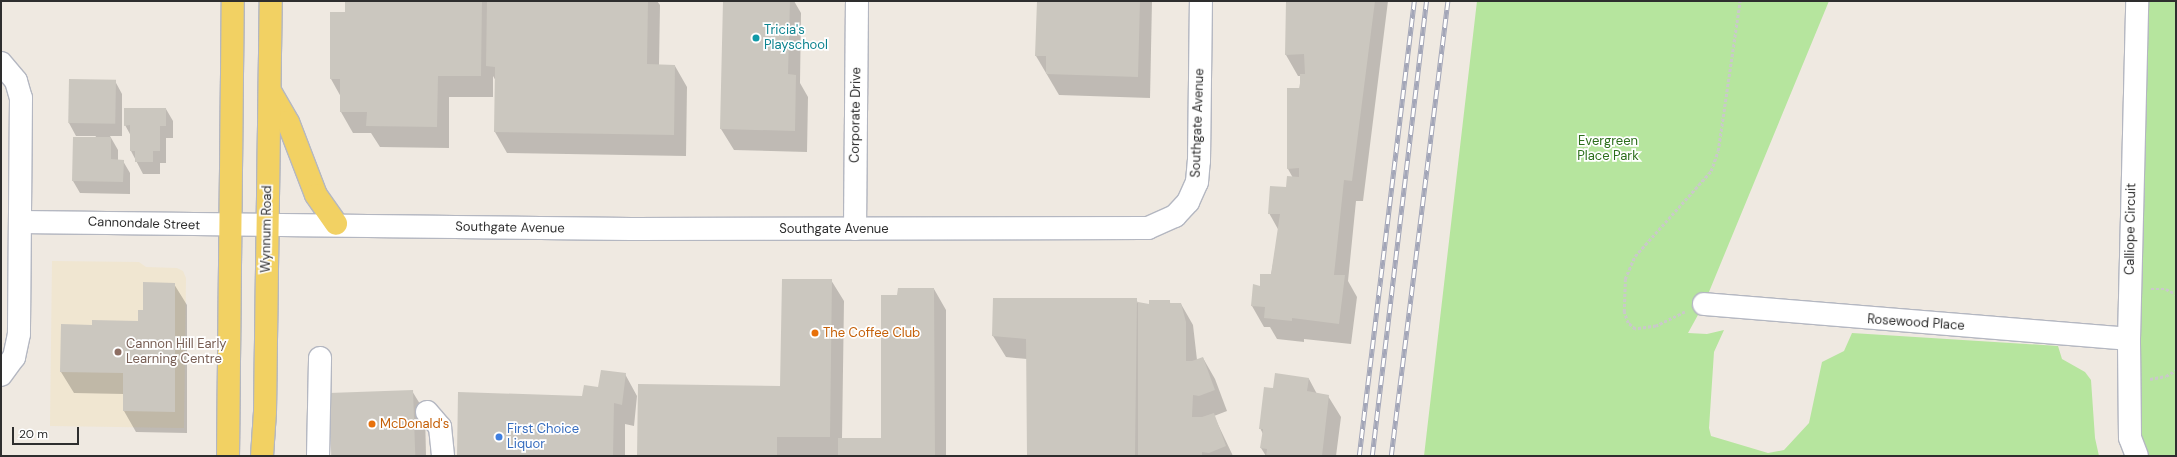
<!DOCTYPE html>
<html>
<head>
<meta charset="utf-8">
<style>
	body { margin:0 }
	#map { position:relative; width:2177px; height:457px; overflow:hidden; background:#efe9e1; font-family:"DM Sans",sans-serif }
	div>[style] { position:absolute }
	.education>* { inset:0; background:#f0e6d1 }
	.green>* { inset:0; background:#b6e59e; transform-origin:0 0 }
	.shadow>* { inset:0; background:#0003 }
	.building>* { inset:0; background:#cbc7bf; transform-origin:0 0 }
	.path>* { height:2.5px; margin-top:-1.25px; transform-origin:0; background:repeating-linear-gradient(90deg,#c9c9c9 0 3px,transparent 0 5px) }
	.roads { filter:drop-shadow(1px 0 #b4b7c1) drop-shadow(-1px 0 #b4b7c1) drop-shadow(0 1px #b4b7c1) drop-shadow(0 -1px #b4b7c1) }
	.minor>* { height:22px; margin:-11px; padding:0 11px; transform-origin:11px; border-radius:11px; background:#fff }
	.major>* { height:22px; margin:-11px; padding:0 11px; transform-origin:11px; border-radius:11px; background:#f2d163 }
	.rail>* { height:4.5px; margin-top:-2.25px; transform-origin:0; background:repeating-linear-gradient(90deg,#fff 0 9px,#a3a6b8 0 18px); box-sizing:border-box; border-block:1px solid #a3a6b8 }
	.dots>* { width:11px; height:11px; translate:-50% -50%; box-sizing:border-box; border:2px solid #fff; border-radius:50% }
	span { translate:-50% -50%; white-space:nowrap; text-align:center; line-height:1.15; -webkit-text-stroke:3.5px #fff; paint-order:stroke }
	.culture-label { font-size:13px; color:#0d838f }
	.left { translate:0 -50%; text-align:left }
	.street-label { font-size:13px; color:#2e2e2e }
	.park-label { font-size:13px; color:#2c6e1b }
	.food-label { font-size:13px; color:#c56008 }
	.education-label { font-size:13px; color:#785e54 }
	.shop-label { font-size:13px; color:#366cbe }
	.frame { position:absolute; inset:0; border:2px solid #2e2e2e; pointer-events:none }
	.scale { position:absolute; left:12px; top:427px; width:67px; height:18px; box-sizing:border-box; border:2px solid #2e2e2e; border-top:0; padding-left:5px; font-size:12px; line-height:14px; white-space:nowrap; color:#2e2e2e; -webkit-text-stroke:3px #fff; paint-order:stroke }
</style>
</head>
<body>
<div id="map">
	<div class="education">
		<i style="clip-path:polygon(52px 261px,139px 262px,146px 267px,177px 268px,183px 271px,186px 278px,184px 428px,50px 426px)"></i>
	</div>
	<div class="green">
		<i style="clip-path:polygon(1477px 1px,1829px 1px,1704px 304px,1688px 333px,1707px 334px,1724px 330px,1714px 352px,1709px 428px,1711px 436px,1768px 453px,1784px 450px,1809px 423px,1822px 362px,1844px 351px,1852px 333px,2058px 346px,2062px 359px,2085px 372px,2091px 380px,2095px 438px,2099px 456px,1424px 456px)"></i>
		<i style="left:2137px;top:1px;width:39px;height:455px"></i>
	</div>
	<div class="shadow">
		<i style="clip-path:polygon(346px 1px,657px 1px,660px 5px,659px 65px,675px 66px,687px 87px,686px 156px,507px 153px,495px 132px,496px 81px,493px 76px,493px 97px,449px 97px,449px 148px,380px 147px,371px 133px,353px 133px,341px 112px,341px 97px,331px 79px,331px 13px,346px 13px)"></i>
		<i style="clip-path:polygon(724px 1px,794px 1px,801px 13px,800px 83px,808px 97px,807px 152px,734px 150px,721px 129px)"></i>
		<i style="clip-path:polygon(1038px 1px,1152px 1px,1150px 98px,1059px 95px,1036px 56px)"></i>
		<i style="clip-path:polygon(1287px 1px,1388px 1px,1363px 201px,1356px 201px,1348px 281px,1357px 297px,1351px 344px,1304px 339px,1304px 342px,1277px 339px,1270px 327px,1264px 327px,1252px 306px,1260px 287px,1271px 275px,1279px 231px,1269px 213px,1293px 178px,1288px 169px,1301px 76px,1298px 76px,1286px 55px)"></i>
		<i style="clip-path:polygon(70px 80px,115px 81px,122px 94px,122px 136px,110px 136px,118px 150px,118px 160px,123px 161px,130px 173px,130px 194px,80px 193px,73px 181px,96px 136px,76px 136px,69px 123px)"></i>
		<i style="clip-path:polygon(166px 109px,173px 121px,173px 138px,166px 138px,166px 163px,160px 163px,160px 174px,143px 174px,131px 151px,131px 136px,125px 125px)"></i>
		<i style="clip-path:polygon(831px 280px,844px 301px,842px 439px,882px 439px,898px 296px,934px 289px,946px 310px,946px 456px,638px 456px,781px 387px)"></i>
		<i style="clip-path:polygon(174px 284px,187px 305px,187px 433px,136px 432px,124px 411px,124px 394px,74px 393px,61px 372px,93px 326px,139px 322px,144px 311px)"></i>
		<i style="clip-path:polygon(1136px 299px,1138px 303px,1150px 305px,1169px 301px,1171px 304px,1181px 304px,1193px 325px,1197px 360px,1203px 358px,1215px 379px,1227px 411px,1214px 416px,1233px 456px,1028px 456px,1027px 359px,1006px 357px,993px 336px)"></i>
		<i style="clip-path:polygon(625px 374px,637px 396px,634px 426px,625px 424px,625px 456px,458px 456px,583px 397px)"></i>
		<i style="clip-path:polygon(1309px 379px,1317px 394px,1328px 396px,1341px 417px,1336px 456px,1266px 456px,1261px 448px,1263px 434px,1260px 428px,1274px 389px)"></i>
		<i style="clip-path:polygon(412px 391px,425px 412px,426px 456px,331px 456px)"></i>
	</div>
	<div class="building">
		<i style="clip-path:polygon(345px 1px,482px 1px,481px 76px,438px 76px,437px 127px,366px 126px,367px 112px,340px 112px,340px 79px,330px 79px,330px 12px,345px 12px)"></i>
		<i style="clip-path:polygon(487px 1px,648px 1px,647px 64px,675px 65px,674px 135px,494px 132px,495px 67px,486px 66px)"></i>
		<i style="clip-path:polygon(723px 1px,790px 1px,788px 74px,796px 75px,795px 131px,720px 129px)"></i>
		<i style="clip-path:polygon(1037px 1px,1140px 1px,1138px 77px,1046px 74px,1046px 56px,1035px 56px)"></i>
		<i style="clip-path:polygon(1286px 1px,1375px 1px,1352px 181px,1344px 180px,1334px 275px,1345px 275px,1339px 324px,1292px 318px,1292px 321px,1264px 318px,1265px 307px,1251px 306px,1253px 284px,1260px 286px,1260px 274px,1271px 274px,1280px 214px,1268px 214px,1270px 186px,1286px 187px,1287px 176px,1299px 177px,1299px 168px,1287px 169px,1287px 88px,1300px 88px,1300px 74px,1305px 74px,1304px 54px,1285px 55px)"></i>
		<i style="left:69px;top:79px;width:47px;height:44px;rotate:1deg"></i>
		<i style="clip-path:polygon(124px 108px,166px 108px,166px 126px,160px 126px,160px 151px,153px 151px,153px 162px,135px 162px,135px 151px,130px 151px,130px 125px,124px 126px)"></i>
		<i style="clip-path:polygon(73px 137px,111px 137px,111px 159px,124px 160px,123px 182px,72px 181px)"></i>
		<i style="clip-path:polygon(782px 279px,832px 279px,830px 437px,777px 437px,777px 456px,637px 456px,638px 384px,780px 386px)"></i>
		<i style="clip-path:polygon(143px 282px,175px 283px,175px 412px,123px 411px,123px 373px,60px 372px,61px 324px,92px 325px,92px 320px,138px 321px,138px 310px,143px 310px)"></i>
		<i style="clip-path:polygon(898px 288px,934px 288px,935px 456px,838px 456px,838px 438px,881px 438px,881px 295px,897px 295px)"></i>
		<i style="clip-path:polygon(993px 298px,1137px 298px,1135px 456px,1027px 456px,1026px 339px,992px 336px)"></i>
		<i style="clip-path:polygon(1149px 300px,1170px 300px,1170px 303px,1181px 303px,1186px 322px,1186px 361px,1192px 361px,1203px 357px,1215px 390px,1199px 396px,1193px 395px,1192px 417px,1202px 417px,1214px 413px,1226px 446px,1209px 453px,1202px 452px,1202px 456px,1138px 456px,1138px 302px,1149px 304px)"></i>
		<i style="clip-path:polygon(601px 370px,626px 373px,622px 405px,614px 403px,613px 456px,457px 456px,458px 392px,582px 396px,584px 385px,598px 387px)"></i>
		<i style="clip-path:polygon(1275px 373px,1309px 378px,1307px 391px,1329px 395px,1322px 456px,1266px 456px,1267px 449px,1260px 448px,1263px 429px,1259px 429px,1264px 387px,1273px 388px)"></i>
		<i style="left:413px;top:390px;width:66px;height:84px;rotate:88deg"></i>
	</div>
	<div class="path">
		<i style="left:2151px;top:289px;width:15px"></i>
		<i style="left:2166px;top:289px;width:11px;rotate:27deg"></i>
		<i style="left:1685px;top:312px;width:32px;rotate:154deg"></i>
		<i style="left:1656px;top:326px;width:21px;rotate:172deg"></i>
		<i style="left:1635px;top:329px;width:9px;rotate:-139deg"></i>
		<i style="left:1628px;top:323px;width:12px;rotate:-110deg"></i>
		<i style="left:1624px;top:312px;width:33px;rotate:-88deg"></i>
		<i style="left:1625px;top:279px;width:25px;rotate:-67deg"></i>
		<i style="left:1635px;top:256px;width:114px;rotate:-48.2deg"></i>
		<i style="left:1711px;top:171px;width:21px;rotate:-71deg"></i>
		<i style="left:1718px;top:151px;width:152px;rotate:-81.7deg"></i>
		<i style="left:2150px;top:379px;width:16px;rotate:-11deg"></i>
		<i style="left:2166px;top:376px;width:12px;rotate:-31deg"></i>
	</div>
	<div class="roads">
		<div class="minor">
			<i style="left:1px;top:63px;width:23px;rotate:50deg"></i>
			<i style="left:16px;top:81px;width:18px;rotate:74deg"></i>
			<i style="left:21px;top:98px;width:236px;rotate:90.5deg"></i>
			<i style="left:19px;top:334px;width:24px;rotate:102deg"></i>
			<i style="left:14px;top:357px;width:22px;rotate:126deg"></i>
			<i style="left:20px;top:222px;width:611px;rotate:0.66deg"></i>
			<i style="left:631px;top:229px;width:517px;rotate:-0.11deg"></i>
			<i style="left:1148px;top:228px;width:30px;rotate:-24deg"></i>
			<i style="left:1175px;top:216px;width:19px;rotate:-47deg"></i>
			<i style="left:1188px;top:202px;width:22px;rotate:-66deg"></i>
			<i style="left:1197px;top:182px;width:21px;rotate:-85deg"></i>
			<i style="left:1199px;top:161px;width:160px;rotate:-89.3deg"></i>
			<i style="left:855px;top:229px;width:228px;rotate:-89.5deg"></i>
			<i style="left:1704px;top:304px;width:426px;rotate:4.7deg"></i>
			<i style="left:427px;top:412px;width:20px;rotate:49deg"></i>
			<i style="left:440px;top:427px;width:29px;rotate:84deg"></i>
			<i style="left:318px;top:456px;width:98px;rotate:-88.8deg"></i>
			<i style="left:2137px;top:456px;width:19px;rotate:-111deg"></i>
			<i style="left:2130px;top:438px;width:99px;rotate:-90.6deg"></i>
			<i style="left:2129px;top:339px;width:338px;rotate:-88.6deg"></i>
		</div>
		<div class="major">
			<i style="left:270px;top:91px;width:36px;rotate:60deg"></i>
			<i style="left:288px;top:122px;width:78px;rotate:69deg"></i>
			<i style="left:316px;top:195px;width:35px;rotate:55deg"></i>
			<i style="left:228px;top:456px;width:455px;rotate:-89.4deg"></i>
			<i style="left:262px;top:456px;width:44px;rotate:-86.1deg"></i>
			<i style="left:265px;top:412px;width:411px;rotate:-89.2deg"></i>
		</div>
	</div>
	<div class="rail">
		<i style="left:1359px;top:456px;width:458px;rotate:-83.1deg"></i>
		<i style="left:1372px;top:456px;width:458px;rotate:-83.2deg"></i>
		<i style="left:1391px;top:456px;width:459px;rotate:-82.9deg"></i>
	</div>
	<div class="dots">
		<i style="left:756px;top:38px;background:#0f9aa8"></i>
		<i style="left:815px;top:333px;background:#e8710a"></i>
		<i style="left:118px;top:352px;background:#8d6e63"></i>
		<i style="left:372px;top:424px;background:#e8710a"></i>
		<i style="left:499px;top:437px;background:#3f7fe0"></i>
	</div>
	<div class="culture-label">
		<span class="left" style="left:764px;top:38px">Tricia's<br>Playschool</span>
	</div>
	<div class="street-label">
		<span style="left:856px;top:115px;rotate:-89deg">Corporate Drive</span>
		<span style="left:1198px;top:123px;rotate:-88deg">Southgate Avenue</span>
		<span style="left:144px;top:224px;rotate:2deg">Cannondale Street</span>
		<span style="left:510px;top:228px;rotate:1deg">Southgate Avenue</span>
		<span style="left:267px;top:229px;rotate:-89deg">Wynnum Road</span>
		<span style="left:834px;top:229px">Southgate Avenue</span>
		<span style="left:2131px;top:229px;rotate:-89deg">Calliope Circuit</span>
		<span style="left:1916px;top:323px;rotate:4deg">Rosewood Place</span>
	</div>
	<div class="park-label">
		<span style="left:1608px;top:149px">Evergreen<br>Place Park</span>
	</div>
	<div class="food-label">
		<span class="left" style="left:823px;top:333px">The Coffee Club</span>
		<span class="left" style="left:380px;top:424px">McDonald's</span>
	</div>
	<div class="education-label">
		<span class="left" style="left:126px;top:352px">Cannon Hill Early<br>Learning Centre</span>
	</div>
	<div class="shop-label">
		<span class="left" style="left:507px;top:437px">First Choice<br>Liquor</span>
	</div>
	<div class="frame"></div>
	<div class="scale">20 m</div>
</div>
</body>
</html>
